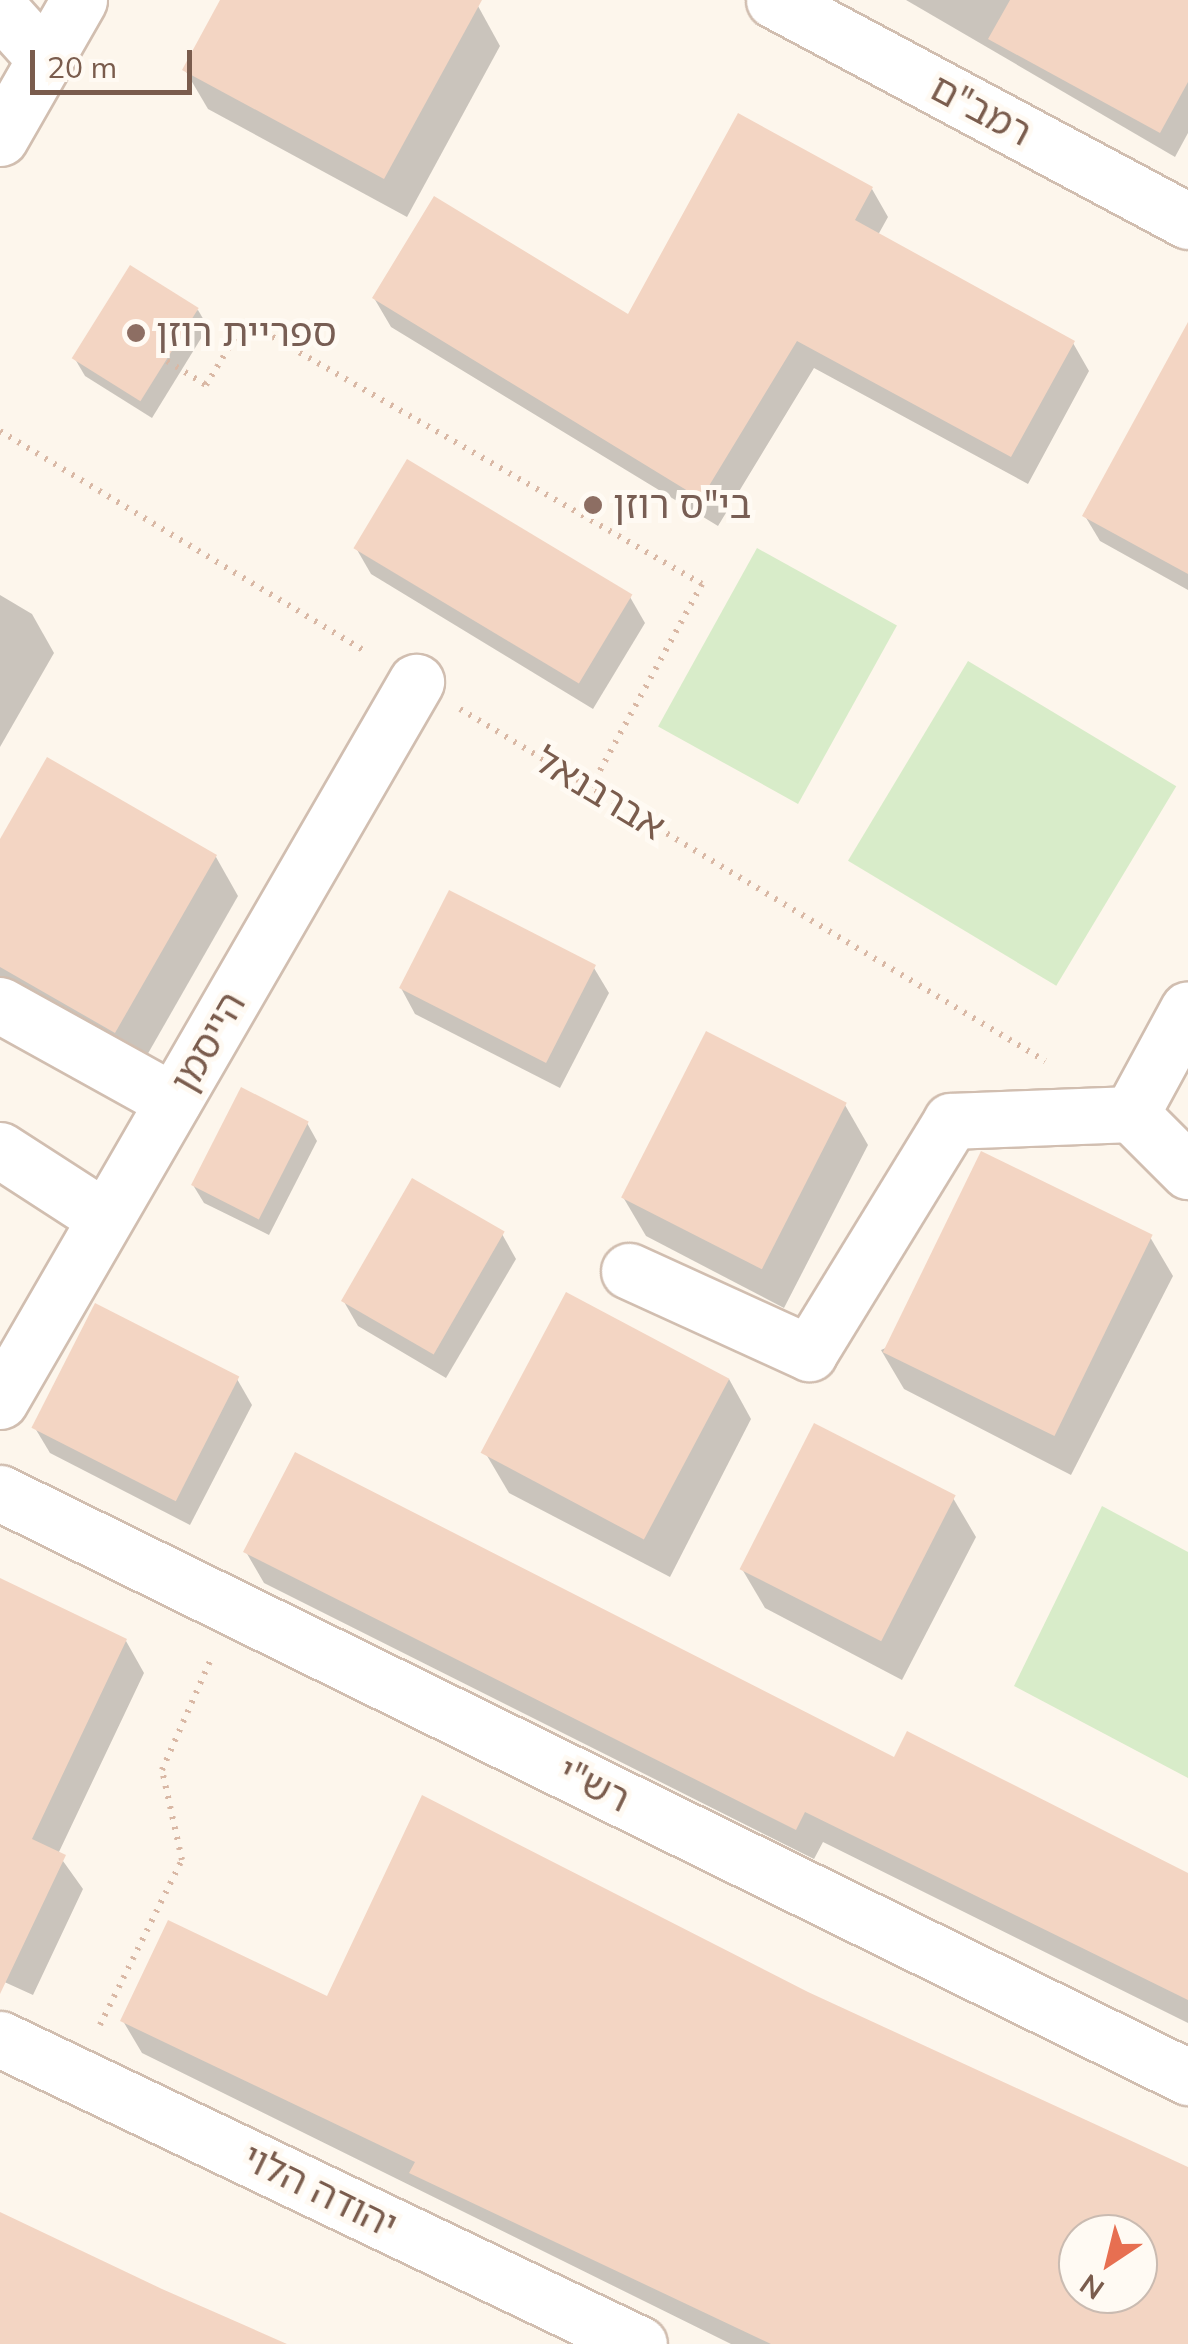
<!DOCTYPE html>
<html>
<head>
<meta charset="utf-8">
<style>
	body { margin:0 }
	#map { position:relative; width:1188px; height:2344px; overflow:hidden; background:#fdf6ec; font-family:Mulish,"Noto Sans Hebrew",sans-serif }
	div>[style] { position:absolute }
	.green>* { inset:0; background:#d8ecc9; transform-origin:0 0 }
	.shadow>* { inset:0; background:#0003 }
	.building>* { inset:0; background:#f3d5c3; transform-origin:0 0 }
	.path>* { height:6px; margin-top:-3px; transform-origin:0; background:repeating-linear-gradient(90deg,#d9b8a5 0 2.5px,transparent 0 10.5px) }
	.roads { filter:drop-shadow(2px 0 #d1beb0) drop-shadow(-2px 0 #d1beb0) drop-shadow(0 2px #d1beb0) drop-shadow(0 -2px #d1beb0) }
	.minor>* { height:55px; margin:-27.5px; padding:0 27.5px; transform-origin:27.5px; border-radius:27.5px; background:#fff }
	.dots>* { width:28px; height:28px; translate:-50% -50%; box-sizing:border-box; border:5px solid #fffaf3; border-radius:50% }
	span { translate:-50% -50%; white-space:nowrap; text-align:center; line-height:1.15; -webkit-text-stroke:10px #fffaf3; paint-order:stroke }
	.street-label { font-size:38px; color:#7a5c4d }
	.education-label { font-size:38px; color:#785e54 }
	.left { translate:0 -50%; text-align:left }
	.north { position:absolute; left:1058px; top:2214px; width:100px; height:100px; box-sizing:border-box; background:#fffaf3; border:2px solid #cabbb1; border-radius:50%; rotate:215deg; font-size:28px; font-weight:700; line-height:40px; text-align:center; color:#7a5c4d }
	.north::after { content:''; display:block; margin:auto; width:35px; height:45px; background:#e76f51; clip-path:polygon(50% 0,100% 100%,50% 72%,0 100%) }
	.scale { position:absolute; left:30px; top:50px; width:162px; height:45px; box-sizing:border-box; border:5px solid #7a5c4d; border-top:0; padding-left:12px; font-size:30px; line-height:35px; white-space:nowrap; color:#7a5c4d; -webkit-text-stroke:8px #fffaf3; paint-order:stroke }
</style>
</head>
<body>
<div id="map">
	<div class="green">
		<i style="left:757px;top:548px;width:160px;height:204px;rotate:29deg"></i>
		<i style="left:968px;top:661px;width:243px;height:233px;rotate:31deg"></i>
		<i style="clip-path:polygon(1102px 1506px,1188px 1552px,1188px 1778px,1014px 1686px)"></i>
	</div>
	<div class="shadow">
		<i style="clip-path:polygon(223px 0,478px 6px,500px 46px,407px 217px,208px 109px,185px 70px)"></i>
		<i style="clip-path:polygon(906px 0,1188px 0,1188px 133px,1175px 157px)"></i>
		<i style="clip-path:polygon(872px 189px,888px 217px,878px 235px,1073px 343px,1089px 371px,1028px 484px,814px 368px,718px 526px,391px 327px,374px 298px,629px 317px)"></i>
		<i style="clip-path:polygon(198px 310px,208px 327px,152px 418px,85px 376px,75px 359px)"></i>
		<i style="clip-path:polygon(1188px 370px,1188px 590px,1100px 541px,1085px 516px)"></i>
		<i style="clip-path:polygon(356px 548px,630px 597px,645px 623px,593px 709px,371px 574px)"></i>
		<i style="clip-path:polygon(0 595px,32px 614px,54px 653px,0 747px)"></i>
		<i style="clip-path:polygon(0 844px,216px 857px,238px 896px,138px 1071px,0 991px)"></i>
		<i style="clip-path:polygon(594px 968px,609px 993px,560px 1088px,415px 1014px,401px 988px)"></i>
		<i style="clip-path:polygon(845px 1105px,868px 1145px,784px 1308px,646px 1236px,623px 1197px)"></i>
		<i style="clip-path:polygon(307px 1123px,317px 1141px,269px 1235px,204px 1203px,193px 1185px)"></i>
		<i style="clip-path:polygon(502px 1234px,516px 1259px,446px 1378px,358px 1326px,343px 1300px)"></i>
		<i style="clip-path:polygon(1150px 1237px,1173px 1276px,1071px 1475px,904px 1389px,881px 1350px)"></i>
		<i style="clip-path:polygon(237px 1379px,252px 1405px,190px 1525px,50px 1453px,35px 1428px)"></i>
		<i style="clip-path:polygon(729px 1379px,751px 1419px,670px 1577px,509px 1493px,486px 1454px)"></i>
		<i style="clip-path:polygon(953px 1498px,976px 1537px,902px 1680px,765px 1608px,742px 1569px)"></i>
		<i style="clip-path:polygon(246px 1552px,895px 1760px,1188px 1877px,1188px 2023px,823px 1842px,814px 1859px,264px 1583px)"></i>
		<i style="clip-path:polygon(0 1582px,126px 1641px,144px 1673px,58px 1854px,83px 1889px,33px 1995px,0 1980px)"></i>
		<i style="clip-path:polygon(evenodd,807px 1994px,1188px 2182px,1188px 2344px,731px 2344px,142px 2053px,123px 2021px,328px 1999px,807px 1994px,1078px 2234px,1138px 2234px,1138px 2294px,1078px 2294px,1078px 2234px)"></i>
	</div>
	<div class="building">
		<i style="clip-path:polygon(220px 0,482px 0,384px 179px,182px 70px)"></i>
		<i style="clip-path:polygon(1010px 0,1188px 0,1188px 82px,1160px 133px,988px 39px)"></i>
		<i style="clip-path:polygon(738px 113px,873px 187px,855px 220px,1075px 341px,1011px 457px,797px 341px,701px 499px,372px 298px,434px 196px,628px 314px)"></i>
		<i style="left:130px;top:265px;width:81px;height:110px;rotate:32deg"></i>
		<i style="clip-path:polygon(1188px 322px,1188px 574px,1082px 516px)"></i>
		<i style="left:407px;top:459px;width:263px;height:104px;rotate:31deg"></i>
		<i style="clip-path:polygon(47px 757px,217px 855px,115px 1033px,0 967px,0 839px)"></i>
		<i style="left:449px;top:890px;width:165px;height:110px;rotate:27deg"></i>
		<i style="left:706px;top:1031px;width:158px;height:187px;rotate:27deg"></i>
		<i style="left:241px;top:1087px;width:76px;height:110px;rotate:27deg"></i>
		<i style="left:981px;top:1151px;width:191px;height:224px;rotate:26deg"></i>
		<i style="left:412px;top:1178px;width:107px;height:142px;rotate:30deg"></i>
		<i style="left:566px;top:1292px;width:185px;height:182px;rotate:28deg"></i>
		<i style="left:95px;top:1303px;width:162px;height:140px;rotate:27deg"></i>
		<i style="left:814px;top:1423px;width:159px;height:164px;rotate:27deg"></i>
		<i style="clip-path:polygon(295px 1452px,894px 1757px,907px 1731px,1188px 1873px,1188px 2000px,805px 1812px,796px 1830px,243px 1552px)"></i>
		<i style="clip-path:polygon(0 1578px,127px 1639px,32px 1839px,66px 1855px,0 1994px)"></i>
		<i style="clip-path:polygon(evenodd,422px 1795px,808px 1992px,1188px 2167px,1188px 2344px,771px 2344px,409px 2173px,415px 2162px,120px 2021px,168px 1920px,327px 1996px,422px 1795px,1078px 2234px,1138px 2234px,1138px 2294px,1078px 2294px,1078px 2234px)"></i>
		<i style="clip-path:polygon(0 2212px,162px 2289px,287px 2344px,0 2344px)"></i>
	</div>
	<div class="path">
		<i style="left:167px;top:361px;width:46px;rotate:31.6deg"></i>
		<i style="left:206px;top:385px;width:75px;rotate:-58.6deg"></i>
		<i style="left:245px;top:321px;width:527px;rotate:29.92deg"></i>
		<i style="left:702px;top:584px;width:231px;rotate:118.7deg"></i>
		<i style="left:0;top:431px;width:430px;rotate:31.1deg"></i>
		<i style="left:460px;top:709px;width:683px;rotate:31.04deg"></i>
		<i style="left:100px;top:2025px;width:184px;rotate:-63.6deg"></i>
		<i style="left:182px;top:1860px;width:92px;rotate:-102.5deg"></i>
		<i style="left:162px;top:1770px;width:121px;rotate:-66.2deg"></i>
	</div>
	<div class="roads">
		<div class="minor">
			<i style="left:774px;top:0;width:469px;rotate:28.1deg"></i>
			<i style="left:0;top:9px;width:67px;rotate:48deg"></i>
			<i style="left:0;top:138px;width:159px;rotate:-60.2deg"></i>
			<i style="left:0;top:1005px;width:198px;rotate:29deg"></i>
			<i style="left:1131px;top:1114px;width:119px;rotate:-61.5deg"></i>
			<i style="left:1131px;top:1114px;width:81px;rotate:45deg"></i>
			<i style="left:0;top:1150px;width:125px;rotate:32.9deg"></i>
			<i style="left:629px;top:1271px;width:198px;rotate:24.5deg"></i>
			<i style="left:809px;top:1353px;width:272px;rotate:-58.5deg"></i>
			<i style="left:951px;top:1121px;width:180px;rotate:-2.2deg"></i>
			<i style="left:0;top:1401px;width:831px;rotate:-59.95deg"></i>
			<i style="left:0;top:1493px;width:1324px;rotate:26.18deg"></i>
			<i style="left:0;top:2039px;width:708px;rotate:25.52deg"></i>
		</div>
	</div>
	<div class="dots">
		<i style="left:136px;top:333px;background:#8d6e63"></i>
		<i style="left:593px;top:505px;background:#8d6e63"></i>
	</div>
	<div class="street-label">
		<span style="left:981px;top:110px;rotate:28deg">רמב"ם</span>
		<span style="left:600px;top:793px;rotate:31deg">אברבנאל</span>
		<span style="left:208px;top:1042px;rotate:-60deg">הייסמן</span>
		<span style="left:594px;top:1785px;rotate:26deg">רש"י</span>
		<span style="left:320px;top:2191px;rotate:26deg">יהודה הלוי</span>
	</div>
	<div class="education-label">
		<span class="left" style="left:156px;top:333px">ספריית רוזן</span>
		<span class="left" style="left:613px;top:505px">בי"ס רוזן</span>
	</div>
	<div class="north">N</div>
	<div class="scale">20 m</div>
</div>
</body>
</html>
